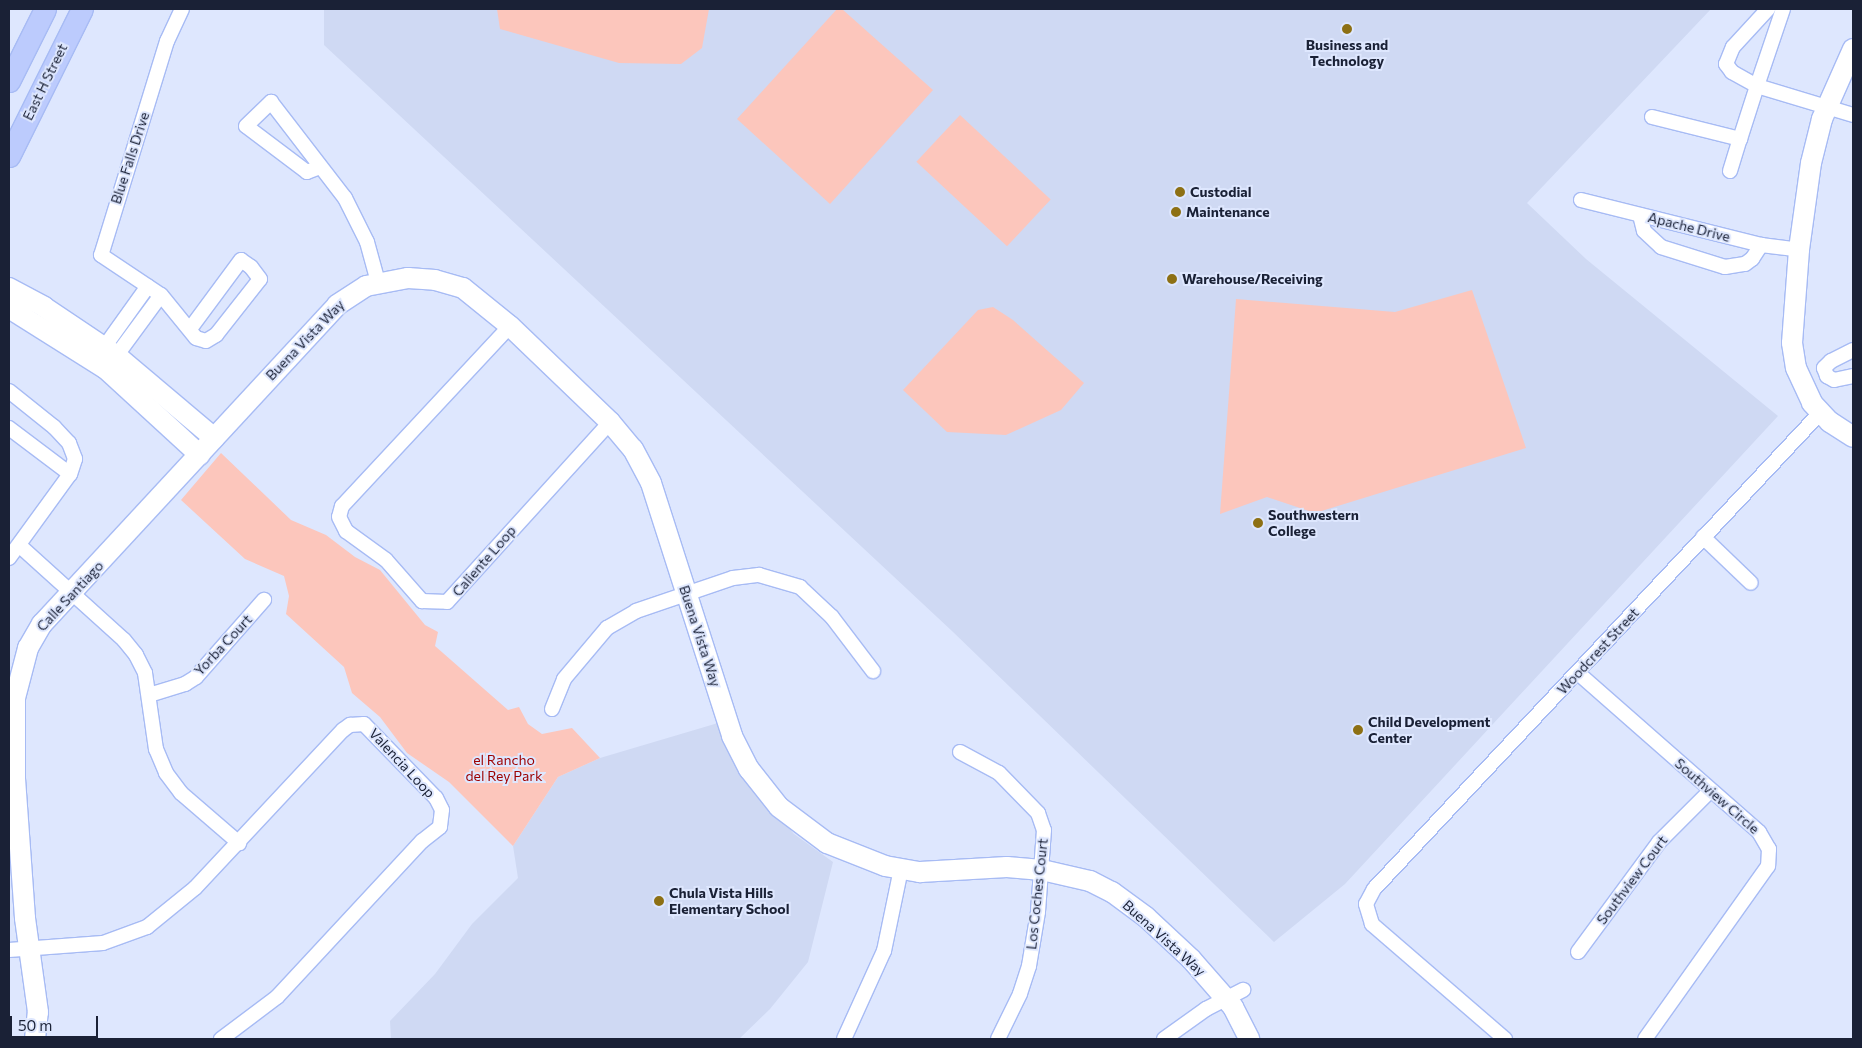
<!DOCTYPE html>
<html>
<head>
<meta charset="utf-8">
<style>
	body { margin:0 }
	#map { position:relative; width:1862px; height:1048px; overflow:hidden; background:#dee7fe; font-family:Commissioner,sans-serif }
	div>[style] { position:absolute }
	.built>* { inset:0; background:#cfd9f3 }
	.green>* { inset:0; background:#fcc6bc; transform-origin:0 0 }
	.roads { filter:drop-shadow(1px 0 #a7bbf4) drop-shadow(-1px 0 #a7bbf4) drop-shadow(0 1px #a7bbf4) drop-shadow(0 -1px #a7bbf4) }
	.street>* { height:14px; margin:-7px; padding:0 7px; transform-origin:7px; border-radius:7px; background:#fff }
	.secondary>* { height:20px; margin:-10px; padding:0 10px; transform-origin:10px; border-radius:10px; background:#fff }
	.primary>* { height:21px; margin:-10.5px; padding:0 10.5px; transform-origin:10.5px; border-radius:10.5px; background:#bccbfd }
	.dots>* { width:14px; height:14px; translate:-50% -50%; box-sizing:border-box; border:2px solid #dee7fe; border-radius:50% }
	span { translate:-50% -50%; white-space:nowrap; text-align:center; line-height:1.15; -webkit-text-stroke:4px #dee7fe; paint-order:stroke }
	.poi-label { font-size:14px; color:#1a2136; font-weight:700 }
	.left { translate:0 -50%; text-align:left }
	.street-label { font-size:14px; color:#1a2136 }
	.park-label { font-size:14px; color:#9c0000 }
	.frame { position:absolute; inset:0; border:10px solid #1a2136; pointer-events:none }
	.scale { position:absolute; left:10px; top:1016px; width:88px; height:22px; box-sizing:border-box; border:2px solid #1a2136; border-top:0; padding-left:6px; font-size:15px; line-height:18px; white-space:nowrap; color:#1a2136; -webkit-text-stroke:4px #dee7fe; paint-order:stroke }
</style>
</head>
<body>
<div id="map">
	<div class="built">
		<i style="clip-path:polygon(324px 9px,1711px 9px,1527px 203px,1586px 259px,1778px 416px,1345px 884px,1274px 942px,952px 631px,324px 45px)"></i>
		<i style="clip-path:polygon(718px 723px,738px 769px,794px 834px,833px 862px,808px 962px,770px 1009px,739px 1039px,391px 1039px,390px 1021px,435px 974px,472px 924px,518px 878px,513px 846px,558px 777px,600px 758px)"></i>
	</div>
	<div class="green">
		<i style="clip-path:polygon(497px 9px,709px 9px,702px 48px,681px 64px,619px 63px,500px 29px)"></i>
		<i style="clip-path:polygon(837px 9px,842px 9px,933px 90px,830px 204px,737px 119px)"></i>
		<i style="left:960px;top:115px;width:124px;height:64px;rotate:43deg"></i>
		<i style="clip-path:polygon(1472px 290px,1526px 448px,1315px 513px,1267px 497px,1220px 514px,1236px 299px,1395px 312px)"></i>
		<i style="clip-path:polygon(993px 307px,1013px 320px,1084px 383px,1061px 410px,1006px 435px,947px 432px,903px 390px,978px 310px)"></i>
		<i style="clip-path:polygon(221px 453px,291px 520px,326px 535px,355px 557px,380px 570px,425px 625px,438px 632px,435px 646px,508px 710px,519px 707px,528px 724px,542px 734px,572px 728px,600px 758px,558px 777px,513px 846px,449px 782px,407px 753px,380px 717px,352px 693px,344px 667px,286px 614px,289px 596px,284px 576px,245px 559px,181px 500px)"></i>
	</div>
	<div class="roads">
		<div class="street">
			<i style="left:182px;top:9px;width:35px;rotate:115deg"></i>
			<i style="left:167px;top:41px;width:224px;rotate:107.1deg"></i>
			<i style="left:101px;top:255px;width:72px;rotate:33.7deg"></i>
			<i style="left:161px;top:295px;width:55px;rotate:50.9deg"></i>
			<i style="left:196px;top:338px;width:10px;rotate:17deg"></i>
			<i style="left:206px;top:341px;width:12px;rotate:-31deg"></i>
			<i style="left:216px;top:335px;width:71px;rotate:-51.8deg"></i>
			<i style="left:260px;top:279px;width:15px;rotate:-127deg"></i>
			<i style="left:251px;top:267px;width:12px;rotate:-145deg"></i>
			<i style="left:241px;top:260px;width:86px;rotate:126.5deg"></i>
			<i style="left:1783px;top:9px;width:81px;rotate:108.7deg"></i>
			<i style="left:1757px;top:86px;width:100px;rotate:16.8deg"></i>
			<i style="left:1652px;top:117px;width:91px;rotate:14deg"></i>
			<i style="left:1740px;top:139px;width:56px;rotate:-72.2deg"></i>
			<i style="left:1757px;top:86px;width:29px;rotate:-151deg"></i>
			<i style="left:1732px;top:72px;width:10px;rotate:-127deg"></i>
			<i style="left:1726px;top:64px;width:18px;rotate:-68deg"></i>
			<i style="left:1733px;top:47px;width:52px;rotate:-47.4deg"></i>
			<i style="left:320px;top:167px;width:14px;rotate:159deg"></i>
			<i style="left:307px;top:172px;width:76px;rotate:-143deg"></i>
			<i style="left:246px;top:126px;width:35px;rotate:-44deg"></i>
			<i style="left:271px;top:102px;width:121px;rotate:52.4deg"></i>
			<i style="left:345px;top:198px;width:49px;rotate:63.4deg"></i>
			<i style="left:367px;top:242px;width:41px;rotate:74.6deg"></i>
			<i style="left:1730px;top:171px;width:34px;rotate:-73deg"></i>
			<i style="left:1581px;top:200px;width:186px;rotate:14deg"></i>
			<i style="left:1761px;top:245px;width:38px;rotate:7deg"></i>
			<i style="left:1640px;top:215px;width:16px;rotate:76deg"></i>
			<i style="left:1644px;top:231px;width:23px;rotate:43deg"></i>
			<i style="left:1661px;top:247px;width:67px;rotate:17.4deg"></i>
			<i style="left:1725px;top:267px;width:20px;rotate:-9deg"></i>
			<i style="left:1745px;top:264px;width:9px;rotate:-36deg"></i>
			<i style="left:1752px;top:259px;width:17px;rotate:-57deg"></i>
			<i style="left:510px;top:326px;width:246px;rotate:133deg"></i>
			<i style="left:342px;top:506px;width:11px;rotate:105deg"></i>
			<i style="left:339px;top:517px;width:16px;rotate:63deg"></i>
			<i style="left:346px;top:531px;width:49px;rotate:35.9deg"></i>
			<i style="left:386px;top:560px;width:55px;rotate:48.7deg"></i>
			<i style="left:422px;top:601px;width:25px;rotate:2deg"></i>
			<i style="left:447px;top:602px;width:243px;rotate:-47.8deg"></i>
			<i style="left:1853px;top:350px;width:25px;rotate:153deg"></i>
			<i style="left:1831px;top:361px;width:10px;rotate:135deg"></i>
			<i style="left:1824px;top:368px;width:9px;rotate:69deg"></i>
			<i style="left:1827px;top:376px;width:8px;rotate:30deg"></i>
			<i style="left:1834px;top:380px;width:19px;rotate:-12deg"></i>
			<i style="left:100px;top:353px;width:82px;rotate:-54.4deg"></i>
			<i style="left:111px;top:363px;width:84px;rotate:-53.7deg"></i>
			<i style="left:9px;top:391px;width:58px;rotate:38.7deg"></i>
			<i style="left:54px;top:427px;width:22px;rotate:47deg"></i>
			<i style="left:69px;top:443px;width:17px;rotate:69deg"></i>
			<i style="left:75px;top:459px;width:16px;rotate:108deg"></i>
			<i style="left:70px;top:474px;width:104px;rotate:126deg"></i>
			<i style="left:9px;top:428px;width:76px;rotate:37deg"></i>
			<i style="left:1703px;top:537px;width:66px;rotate:43.8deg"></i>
			<i style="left:20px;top:546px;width:140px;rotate:42.1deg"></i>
			<i style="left:124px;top:640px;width:19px;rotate:51deg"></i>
			<i style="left:136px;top:655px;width:20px;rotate:63deg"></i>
			<i style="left:145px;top:673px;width:77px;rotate:81.8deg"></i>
			<i style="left:156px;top:749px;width:26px;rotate:67deg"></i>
			<i style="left:166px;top:773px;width:25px;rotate:53deg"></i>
			<i style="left:181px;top:793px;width:77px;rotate:40.8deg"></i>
			<i style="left:1578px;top:673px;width:241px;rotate:41.3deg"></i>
			<i style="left:1759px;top:832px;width:20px;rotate:60deg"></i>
			<i style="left:1769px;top:849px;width:17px;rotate:93deg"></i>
			<i style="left:1768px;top:866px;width:212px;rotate:125.4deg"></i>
			<i style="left:149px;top:695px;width:38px;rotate:-17deg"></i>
			<i style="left:185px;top:684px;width:13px;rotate:-32deg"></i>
			<i style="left:196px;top:677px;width:103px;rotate:-48.6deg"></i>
			<i style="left:552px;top:709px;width:32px;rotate:-68deg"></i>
			<i style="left:564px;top:679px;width:67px;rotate:-49.9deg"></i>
			<i style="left:607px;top:628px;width:34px;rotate:-30deg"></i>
			<i style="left:636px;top:611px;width:102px;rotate:-18.8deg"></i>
			<i style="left:733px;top:578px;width:26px;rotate:-7deg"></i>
			<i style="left:759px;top:575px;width:43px;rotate:16.3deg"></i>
			<i style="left:800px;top:587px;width:44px;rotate:43.2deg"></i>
			<i style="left:832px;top:617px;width:68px;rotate:52.8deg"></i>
			<i style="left:960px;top:752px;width:44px;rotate:28.3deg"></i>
			<i style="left:999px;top:773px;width:56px;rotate:45.7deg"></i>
			<i style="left:1038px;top:813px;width:18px;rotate:71deg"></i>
			<i style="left:1044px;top:830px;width:82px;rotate:94.2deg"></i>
			<i style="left:1038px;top:912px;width:55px;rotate:99.5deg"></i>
			<i style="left:1029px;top:966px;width:29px;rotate:108deg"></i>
			<i style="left:1020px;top:994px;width:50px;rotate:116.1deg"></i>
			<i style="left:9px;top:950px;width:94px;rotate:-4.3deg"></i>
			<i style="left:103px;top:943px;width:47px;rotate:-20deg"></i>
			<i style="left:147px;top:927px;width:62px;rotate:-39.1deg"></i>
			<i style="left:195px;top:888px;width:216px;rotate:-46.9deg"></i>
			<i style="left:343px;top:730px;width:9px;rotate:-36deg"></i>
			<i style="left:350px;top:725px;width:14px;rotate:-4deg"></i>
			<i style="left:364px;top:724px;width:103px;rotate:45.8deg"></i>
			<i style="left:436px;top:798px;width:13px;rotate:63deg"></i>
			<i style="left:442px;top:810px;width:17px;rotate:97deg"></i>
			<i style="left:440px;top:827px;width:23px;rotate:142deg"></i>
			<i style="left:422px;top:841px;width:213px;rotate:132.9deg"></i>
			<i style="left:277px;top:997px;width:70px;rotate:143.1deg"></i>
			<i style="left:1578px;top:952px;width:137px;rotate:-53.6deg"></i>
			<i style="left:1659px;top:842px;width:72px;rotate:-45deg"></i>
			<i style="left:844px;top:1039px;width:97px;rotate:-65.6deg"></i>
			<i style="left:884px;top:951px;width:84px;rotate:-78.3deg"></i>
			<i style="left:1164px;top:1039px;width:52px;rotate:-35.5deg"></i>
			<i style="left:1206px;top:1009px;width:42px;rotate:-27.2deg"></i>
			<i style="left:1505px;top:1039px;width:176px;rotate:-139.2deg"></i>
			<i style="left:1372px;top:924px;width:21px;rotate:-107deg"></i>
			<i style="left:1366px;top:904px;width:17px;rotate:-62deg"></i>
			<i style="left:1374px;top:889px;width:652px;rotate:-46.86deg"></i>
		</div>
		<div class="secondary">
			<i style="left:1853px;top:49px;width:77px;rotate:113.9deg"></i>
			<i style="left:1822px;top:119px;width:45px;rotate:104deg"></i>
			<i style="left:1811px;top:163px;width:88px;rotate:97.9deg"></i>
			<i style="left:1799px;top:250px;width:93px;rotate:94.3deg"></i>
			<i style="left:1792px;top:343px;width:25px;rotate:81deg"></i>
			<i style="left:1796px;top:368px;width:38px;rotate:65deg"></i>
			<i style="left:1812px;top:403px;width:26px;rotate:47deg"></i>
			<i style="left:1830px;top:422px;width:27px;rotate:33deg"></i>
			<i style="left:9px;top:288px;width:40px;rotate:28deg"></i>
			<i style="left:44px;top:307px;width:88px;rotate:33.9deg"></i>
			<i style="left:117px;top:356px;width:127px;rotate:40.2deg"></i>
			<i style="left:9px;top:308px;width:115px;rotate:32.2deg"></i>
			<i style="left:106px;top:369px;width:127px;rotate:42.5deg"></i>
			<i style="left:35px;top:1039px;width:27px;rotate:-84deg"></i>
			<i style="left:38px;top:1012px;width:95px;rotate:-97.9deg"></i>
			<i style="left:25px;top:918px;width:141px;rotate:-94.1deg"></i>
			<i style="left:15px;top:777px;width:79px;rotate:-90deg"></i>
			<i style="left:15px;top:698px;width:52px;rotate:-75.4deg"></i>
			<i style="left:28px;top:648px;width:28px;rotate:-60deg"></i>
			<i style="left:42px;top:624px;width:434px;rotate:-47.2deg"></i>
			<i style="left:337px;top:305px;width:35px;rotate:-33deg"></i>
			<i style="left:366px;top:286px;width:43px;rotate:-10.8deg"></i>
			<i style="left:408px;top:278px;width:27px;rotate:4deg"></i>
			<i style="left:435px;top:280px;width:29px;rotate:16deg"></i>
			<i style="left:463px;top:288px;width:60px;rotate:39deg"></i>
			<i style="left:510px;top:326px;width:139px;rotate:43.8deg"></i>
			<i style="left:610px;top:422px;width:35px;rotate:50deg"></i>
			<i style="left:633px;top:449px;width:38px;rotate:62deg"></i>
			<i style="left:651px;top:483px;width:266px;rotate:72.2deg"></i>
			<i style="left:732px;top:736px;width:37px;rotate:63deg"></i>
			<i style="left:749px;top:769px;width:48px;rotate:51.7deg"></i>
			<i style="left:779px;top:807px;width:60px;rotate:36.9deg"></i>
			<i style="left:827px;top:843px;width:62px;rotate:21.6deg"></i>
			<i style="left:885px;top:866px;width:36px;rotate:10deg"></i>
			<i style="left:920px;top:872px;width:87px;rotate:-3.3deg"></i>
			<i style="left:1007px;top:867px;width:35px;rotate:5deg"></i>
			<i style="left:1042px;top:870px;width:49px;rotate:12.9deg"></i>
			<i style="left:1090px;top:881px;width:25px;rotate:27deg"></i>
			<i style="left:1112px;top:892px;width:42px;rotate:36.3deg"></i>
			<i style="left:1146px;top:917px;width:62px;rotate:43deg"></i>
			<i style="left:1191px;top:959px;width:64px;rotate:48.8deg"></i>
			<i style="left:1233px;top:1007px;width:36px;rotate:63deg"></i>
		</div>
		<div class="primary">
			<i style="left:9px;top:81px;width:80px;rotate:-63.4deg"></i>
			<i style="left:9px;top:156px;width:164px;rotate:-63.6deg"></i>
		</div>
	</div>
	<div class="dots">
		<i style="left:1347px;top:29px;background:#8d7014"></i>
		<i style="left:1180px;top:192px;background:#8d7014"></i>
		<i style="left:1176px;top:212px;background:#8d7014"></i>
		<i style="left:1172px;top:279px;background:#8d7014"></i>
		<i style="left:1258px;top:523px;background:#8d7014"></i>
		<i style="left:1358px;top:730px;background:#8d7014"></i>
		<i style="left:659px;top:901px;background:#8d7014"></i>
	</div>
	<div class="poi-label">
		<span style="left:1347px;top:53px">Business and<br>Technology</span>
		<span class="left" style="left:1190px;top:192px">Custodial</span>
		<span class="left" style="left:1186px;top:212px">Maintenance</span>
		<span class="left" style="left:1182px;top:279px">Warehouse/Receiving</span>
		<span class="left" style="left:1268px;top:523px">Southwestern<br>College</span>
		<span class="left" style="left:1368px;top:730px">Child Development<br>Center</span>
		<span class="left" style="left:669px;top:901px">Chula Vista Hills<br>Elementary School</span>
	</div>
	<div class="street-label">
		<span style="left:45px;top:82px;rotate:-64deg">East H Street</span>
		<span style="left:130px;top:158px;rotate:-72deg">Blue Falls Drive</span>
		<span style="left:1689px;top:227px;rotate:14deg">Apache Drive</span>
		<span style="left:305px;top:340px;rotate:-46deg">Buena Vista Way</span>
		<span style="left:484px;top:561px;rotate:-49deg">Caliente Loop</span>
		<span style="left:70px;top:596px;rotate:-47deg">Calle Santiago</span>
		<span style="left:700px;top:636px;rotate:72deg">Buena Vista Way</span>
		<span style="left:223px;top:645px;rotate:-47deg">Yorba Court</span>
		<span style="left:1598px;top:651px;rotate:-47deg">Woodcrest Street</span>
		<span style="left:402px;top:763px;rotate:47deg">Valencia Loop</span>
		<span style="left:1717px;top:796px;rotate:41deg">Southview Circle</span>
		<span style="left:1632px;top:880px;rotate:-53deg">Southview Court</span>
		<span style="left:1037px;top:894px;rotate:-84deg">Los Coches Court</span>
		<span style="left:1164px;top:938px;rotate:42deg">Buena Vista Way</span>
	</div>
	<div class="park-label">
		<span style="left:504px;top:768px">el Rancho<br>del Rey Park</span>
	</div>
	<div class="frame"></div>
	<div class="scale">50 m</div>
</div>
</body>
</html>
